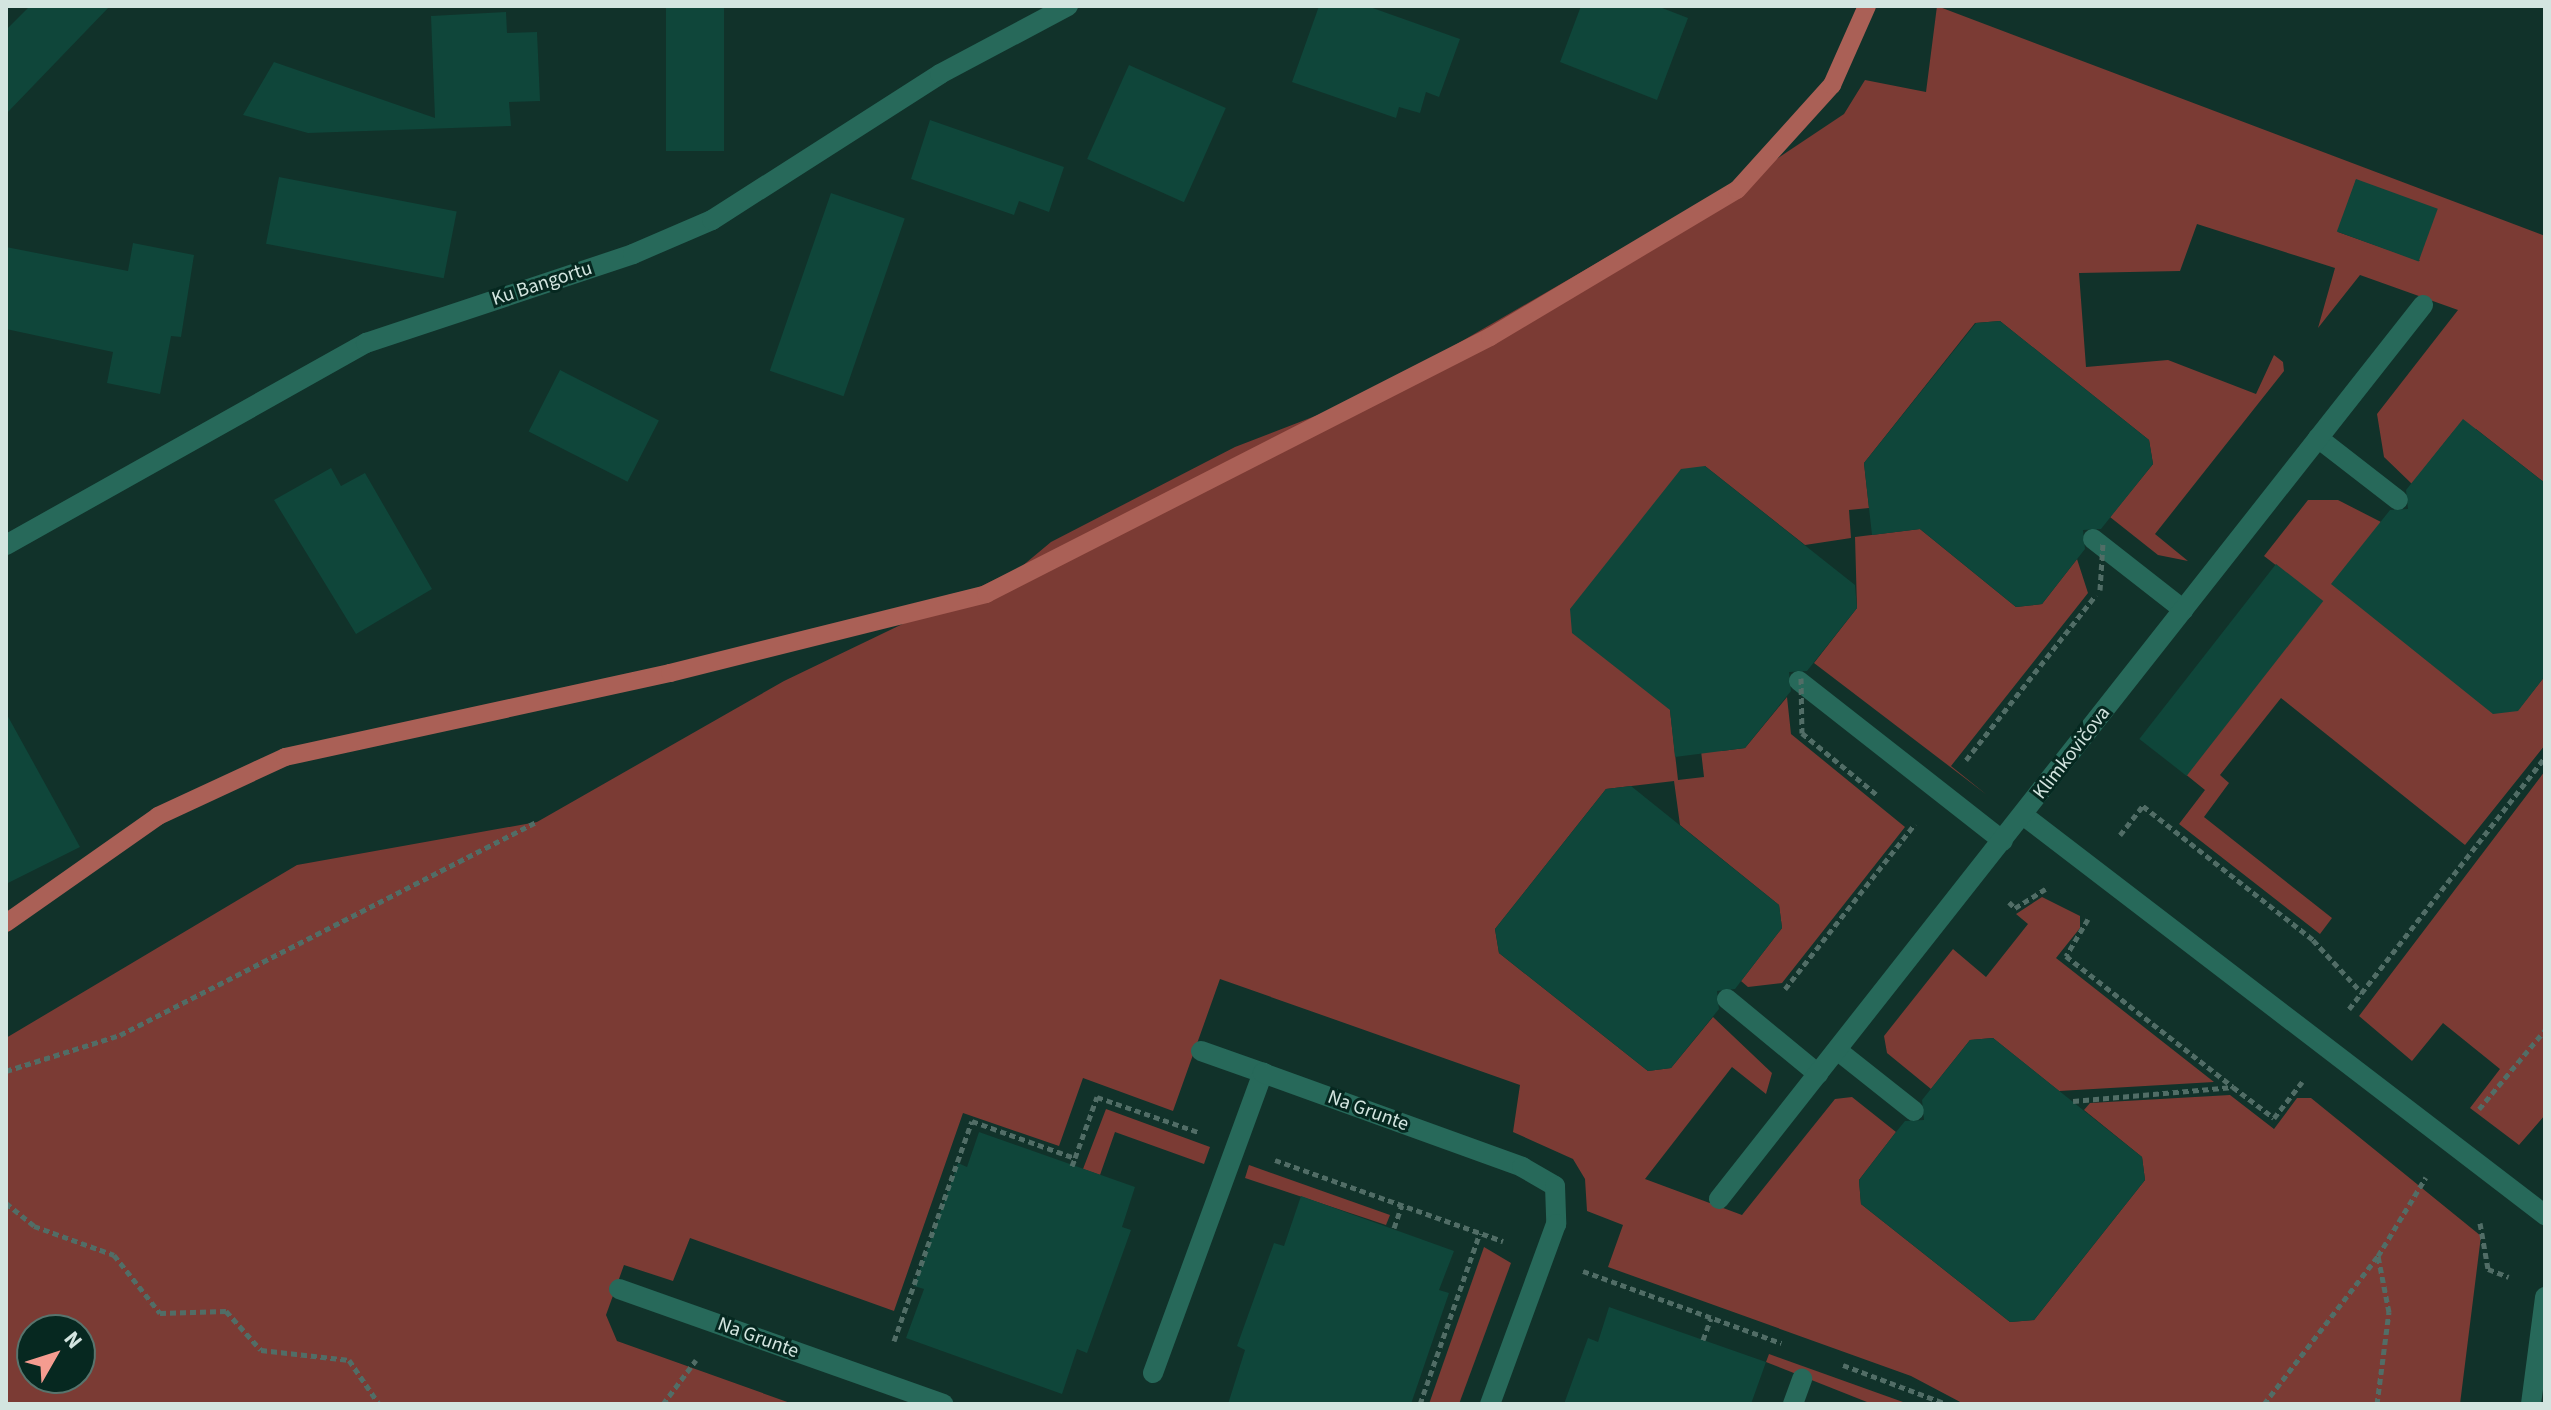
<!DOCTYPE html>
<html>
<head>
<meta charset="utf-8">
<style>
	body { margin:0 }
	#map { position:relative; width:2551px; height:1410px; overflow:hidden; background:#11322a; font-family:"Source Sans 3",sans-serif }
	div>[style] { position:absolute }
	.green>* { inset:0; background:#7b3b34 }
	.stream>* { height:18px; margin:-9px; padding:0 9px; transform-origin:9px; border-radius:9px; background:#aa6056 }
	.building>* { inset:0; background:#0f463a; transform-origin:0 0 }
	.path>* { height:5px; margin-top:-2.5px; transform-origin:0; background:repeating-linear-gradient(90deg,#516d66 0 6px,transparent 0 10px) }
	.minor>* { height:20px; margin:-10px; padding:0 10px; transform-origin:10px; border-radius:10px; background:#27695a }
	.path-bridge>* { height:5px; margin-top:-2.5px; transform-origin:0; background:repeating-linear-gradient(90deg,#516d66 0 6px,transparent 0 10px) }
	span { translate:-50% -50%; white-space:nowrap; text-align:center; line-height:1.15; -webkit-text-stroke:6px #062820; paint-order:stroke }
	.street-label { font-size:20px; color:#d3e5e0 }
	.frame { position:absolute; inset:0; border:8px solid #d3e5e0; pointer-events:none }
	.north { position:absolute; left:16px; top:1314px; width:80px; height:80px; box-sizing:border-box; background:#062820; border:2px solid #58746d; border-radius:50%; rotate:51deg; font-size:22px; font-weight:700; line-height:32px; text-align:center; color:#d3e5e0 }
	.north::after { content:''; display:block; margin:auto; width:28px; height:36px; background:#f59c90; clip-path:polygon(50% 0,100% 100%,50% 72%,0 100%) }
</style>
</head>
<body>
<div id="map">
	<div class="green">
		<i style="clip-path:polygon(evenodd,1937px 6px,2545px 236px,2545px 483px,2476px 429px,2453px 432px,2412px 484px,2384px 457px,2377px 414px,2458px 310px,2360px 275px,2318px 328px,2335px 268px,2197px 224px,2180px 271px,2079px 273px,2086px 367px,2168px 360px,2256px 394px,2274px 355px,2283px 362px,2284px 371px,2155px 534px,2188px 561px,2158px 555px,2110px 517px,2153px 464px,2149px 440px,2000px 321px,1975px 323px,1864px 463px,1869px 508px,1849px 510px,1851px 538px,1805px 545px,1705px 466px,1670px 710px,1678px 780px,1704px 777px,1699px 733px,1722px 751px,1745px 748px,1787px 697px,1791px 734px,1905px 827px,1782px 983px,1748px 987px,1741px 981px,1782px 928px,1779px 905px,1680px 825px,1674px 781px,1606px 789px,1495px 929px,1499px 953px,1648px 1071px,1671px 1068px,1713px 1017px,1772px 1073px,1766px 1094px,1732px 1067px,1645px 1179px,1742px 1215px,1835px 1099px,1852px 1097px,1896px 1132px,1859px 1180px,1861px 1204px,2010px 1322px,2034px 1320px,2145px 1180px,2142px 1157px,2084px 1110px,2090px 1103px,2230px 1095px,2274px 1129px,2297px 1098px,2311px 1098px,2481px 1236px,2460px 1404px,1964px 1404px,1911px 1376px,1608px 1267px,1623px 1225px,1587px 1211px,1585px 1179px,1573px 1159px,1513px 1132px,1520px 1085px,1220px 979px,1173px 1111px,1083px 1078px,1059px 1146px,963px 1113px,894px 1311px,690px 1238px,673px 1281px,624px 1265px,606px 1315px,617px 1341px,793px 1404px,6px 1404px,6px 1038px,297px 865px,537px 822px,784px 681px,1021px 567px,1051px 542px,1235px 447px,1367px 396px,1775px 160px,1844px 114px,1865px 80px,1926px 92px,1937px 6px,2356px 180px,2420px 261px,2338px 232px,2356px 180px,1937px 6px,32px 1330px,80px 1330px,80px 1378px,32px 1378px,32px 1330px)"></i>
		<i style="clip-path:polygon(2308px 500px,2338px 500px,2381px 522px,2518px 710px,2545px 676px,2545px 745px,2465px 845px,2281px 698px,2220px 775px,2229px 783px,2204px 817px,2332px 918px,2320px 934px,2179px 824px,2205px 790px,2184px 773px,2322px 601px,2264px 556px)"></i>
		<i style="clip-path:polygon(1920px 529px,2016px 607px,2042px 604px,2077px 559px,2088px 593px,1951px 766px,1987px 795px,1814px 663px,1857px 608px,1855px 537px)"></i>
		<i style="clip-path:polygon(2545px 771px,2545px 1115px,2519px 1145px,2470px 1108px,2500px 1069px,2443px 1023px,2412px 1061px,2359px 1016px)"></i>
		<i style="clip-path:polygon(2042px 897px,2080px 916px,2080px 928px,2056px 958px,2214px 1082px,2059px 1091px,1993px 1038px,1970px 1040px,1931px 1089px,1887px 1053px,1884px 1036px,1953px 949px,1986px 977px,2028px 924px,2016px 914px)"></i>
		<i style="clip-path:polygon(1106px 1109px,1210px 1147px,1204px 1164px,1115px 1132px,1100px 1175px,1083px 1169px)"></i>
		<i style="clip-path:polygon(1249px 1165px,1390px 1215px,1386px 1225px,1245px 1178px)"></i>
		<i style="clip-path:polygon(1484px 1247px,1511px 1263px,1459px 1404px,1429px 1404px)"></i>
		<i style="clip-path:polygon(1769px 1354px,1903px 1402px,1906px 1404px,1872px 1404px,1766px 1362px)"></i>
	</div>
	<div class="stream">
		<i style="left:6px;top:923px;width:186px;rotate:-35.1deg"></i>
		<i style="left:158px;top:816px;width:140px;rotate:-24.9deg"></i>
		<i style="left:285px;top:757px;width:394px;rotate:-12.3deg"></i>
		<i style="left:670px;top:673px;width:326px;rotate:-14deg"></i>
		<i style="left:986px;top:594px;width:566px;rotate:-27.02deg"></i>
		<i style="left:1490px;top:337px;width:287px;rotate:-30.8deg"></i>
		<i style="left:1737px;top:190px;width:142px;rotate:-47.9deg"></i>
		<i style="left:1832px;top:85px;width:86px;rotate:-66.1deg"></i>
	</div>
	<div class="building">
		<i style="clip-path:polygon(30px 6px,110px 6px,6px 114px,6px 30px)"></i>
		<i style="left:666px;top:6px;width:58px;height:145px"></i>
		<i style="clip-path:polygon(1319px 6px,1367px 6px,1460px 39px,1439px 97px,1426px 92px,1420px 113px,1399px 107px,1396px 118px,1292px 82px)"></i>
		<i style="clip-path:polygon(1581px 6px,1657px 6px,1688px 18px,1657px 100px,1560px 62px)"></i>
		<i style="clip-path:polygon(506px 12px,507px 33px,537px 32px,540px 101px,509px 102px,511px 126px,308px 133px,243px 115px,274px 62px,435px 118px,431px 16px)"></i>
		<i style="left:1129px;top:65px;width:106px;height:103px;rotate:24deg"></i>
		<i style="clip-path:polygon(930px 120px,1064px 167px,1049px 212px,1019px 201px,1014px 215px,911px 179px)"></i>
		<i style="left:279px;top:177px;width:181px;height:68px;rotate:11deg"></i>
		<i style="left:2356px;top:179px;width:87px;height:56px;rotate:20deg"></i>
		<i style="left:831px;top:193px;width:78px;height:188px;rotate:19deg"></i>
		<i style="clip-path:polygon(133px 243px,194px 255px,181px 337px,171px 336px,160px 394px,107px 383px,113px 352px,6px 329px,6px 247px,128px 271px)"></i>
		<i style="clip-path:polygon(2000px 321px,2149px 440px,2153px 464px,2101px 529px,2083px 530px,2085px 549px,2042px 604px,2016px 607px,1920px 529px,1872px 535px,1864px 463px,1976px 323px)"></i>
		<i style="left:560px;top:370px;width:111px;height:69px;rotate:27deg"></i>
		<i style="clip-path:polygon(2463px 419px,2545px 483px,2545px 676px,2518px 711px,2493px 714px,2331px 584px,2390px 510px,2408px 509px,2406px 490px)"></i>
		<i style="clip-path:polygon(1705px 466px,1855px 585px,1857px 608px,1807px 671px,1789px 672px,1791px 691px,1745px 748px,1675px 757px,1670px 710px,1572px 633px,1570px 609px,1681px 469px)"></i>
		<i style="clip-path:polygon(331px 468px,341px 486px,365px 473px,432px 589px,356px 634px,274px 500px)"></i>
		<i style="left:2276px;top:564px;width:60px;height:222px;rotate:38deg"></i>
		<i style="clip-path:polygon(6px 713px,80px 847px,6px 884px)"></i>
		<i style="clip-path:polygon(1631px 786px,1779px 905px,1782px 928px,1735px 989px,1717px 991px,1719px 1009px,1671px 1068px,1648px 1071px,1499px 953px,1495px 929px,1606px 789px)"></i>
		<i style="clip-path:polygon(1993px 1038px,2142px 1157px,2145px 1180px,2034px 1320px,2010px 1322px,1861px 1204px,1859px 1180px,1896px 1132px,1905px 1121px,1924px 1120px,1922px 1100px,1970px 1040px)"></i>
		<i style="clip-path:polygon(979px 1132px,1135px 1187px,1122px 1227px,1131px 1230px,1087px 1353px,1077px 1349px,1062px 1394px,906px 1338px,924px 1289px,914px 1286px,958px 1163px,967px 1167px)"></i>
		<i style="clip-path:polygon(1301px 1196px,1454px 1251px,1439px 1290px,1449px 1293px,1411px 1404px,1228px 1404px,1245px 1350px,1237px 1346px,1274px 1243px,1284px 1246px)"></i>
		<i style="clip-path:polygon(1609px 1307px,1766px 1362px,1751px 1404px,1564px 1404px,1588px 1338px,1598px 1342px)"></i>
	</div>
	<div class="path">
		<i style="left:1966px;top:760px;width:210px;rotate:-51.8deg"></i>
		<i style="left:2120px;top:835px;width:37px;rotate:-52deg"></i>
		<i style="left:2143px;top:806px;width:216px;rotate:38.2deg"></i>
		<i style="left:2313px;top:940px;width:72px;rotate:47.2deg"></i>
		<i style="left:2009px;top:902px;width:8px;rotate:45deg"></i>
		<i style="left:2015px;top:908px;width:36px;rotate:-32deg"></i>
		<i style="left:2088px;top:919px;width:43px;rotate:120.7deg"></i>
		<i style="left:2066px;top:956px;width:212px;rotate:38.1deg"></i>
		<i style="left:1785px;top:989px;width:210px;rotate:-51.8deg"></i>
		<i style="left:2349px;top:1009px;width:319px;rotate:-52.1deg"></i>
		<i style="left:6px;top:1071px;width:120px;rotate:-17.5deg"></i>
		<i style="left:120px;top:1035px;width:468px;rotate:-27.1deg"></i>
		<i style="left:2073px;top:1101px;width:161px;rotate:-5deg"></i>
		<i style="left:2233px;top:1087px;width:51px;rotate:37.1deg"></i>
		<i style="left:2274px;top:1118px;width:46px;rotate:-52.1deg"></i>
		<i style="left:2479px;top:1109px;width:103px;rotate:-50.1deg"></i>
		<i style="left:1275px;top:1160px;width:242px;rotate:19.6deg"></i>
		<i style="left:1072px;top:1166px;width:9px;rotate:-69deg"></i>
		<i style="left:6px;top:1203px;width:36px;rotate:39deg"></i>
		<i style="left:34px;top:1226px;width:85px;rotate:19.9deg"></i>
		<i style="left:114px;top:1255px;width:74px;rotate:51.6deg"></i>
		<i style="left:160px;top:1313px;width:66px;rotate:-1.7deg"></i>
		<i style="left:226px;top:1311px;width:52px;rotate:48.1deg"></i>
		<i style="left:261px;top:1350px;width:89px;rotate:6.5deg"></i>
		<i style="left:349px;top:1360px;width:53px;rotate:55.7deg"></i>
		<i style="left:2480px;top:1223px;width:47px;rotate:80.1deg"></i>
		<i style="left:2488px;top:1269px;width:22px;rotate:21deg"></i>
		<i style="left:1394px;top:1228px;width:24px;rotate:-71deg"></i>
		<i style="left:1583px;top:1271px;width:211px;rotate:20deg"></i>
		<i style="left:1703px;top:1340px;width:23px;rotate:-70deg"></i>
		<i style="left:894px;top:1341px;width:233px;rotate:-70.5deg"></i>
		<i style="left:972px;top:1121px;width:109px;rotate:19.8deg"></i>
		<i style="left:1075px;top:1158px;width:65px;rotate:-70.2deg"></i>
		<i style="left:1097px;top:1097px;width:107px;rotate:19.1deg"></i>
		<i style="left:1843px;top:1365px;width:111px;rotate:20.6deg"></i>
		<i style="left:663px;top:1404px;width:55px;rotate:-53.1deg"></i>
		<i style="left:1420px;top:1404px;width:181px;rotate:-70.7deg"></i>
		<i style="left:2264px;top:1404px;width:187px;rotate:-52.4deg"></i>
		<i style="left:2378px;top:1256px;width:92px;rotate:-58.7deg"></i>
		<i style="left:2377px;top:1404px;width:93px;rotate:-82.6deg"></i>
		<i style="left:2389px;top:1312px;width:57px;rotate:-101.1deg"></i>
	</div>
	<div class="minor">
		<i style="left:2318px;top:438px;width:101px;rotate:37.8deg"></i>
		<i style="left:2093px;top:539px;width:115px;rotate:38deg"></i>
		<i style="left:6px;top:545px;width:413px;rotate:-29.3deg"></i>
		<i style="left:366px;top:343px;width:281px;rotate:-18.4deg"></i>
		<i style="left:633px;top:254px;width:86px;rotate:-23.3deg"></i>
		<i style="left:712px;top:220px;width:271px;rotate:-32.6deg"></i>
		<i style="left:940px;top:74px;width:145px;rotate:-28deg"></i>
		<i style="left:1799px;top:681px;width:259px;rotate:38.1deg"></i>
		<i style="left:2023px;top:815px;width:658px;rotate:37.46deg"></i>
		<i style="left:1727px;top:999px;width:118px;rotate:39.5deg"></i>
		<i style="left:1837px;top:1050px;width:98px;rotate:38.4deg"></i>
		<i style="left:1201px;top:1051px;width:66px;rotate:19.5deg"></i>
		<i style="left:1719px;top:1199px;width:1138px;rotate:-51.78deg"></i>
		<i style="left:619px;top:1289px;width:344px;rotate:19.5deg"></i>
		<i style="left:1153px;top:1373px;width:320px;rotate:-69.9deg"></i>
		<i style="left:1263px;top:1073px;width:276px;rotate:19.9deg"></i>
		<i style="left:1522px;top:1167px;width:38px;rotate:30deg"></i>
		<i style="left:1555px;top:1186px;width:38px;rotate:88deg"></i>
		<i style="left:1556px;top:1224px;width:192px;rotate:110.1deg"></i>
		<i style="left:1793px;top:1404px;width:27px;rotate:-70deg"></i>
		<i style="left:2531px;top:1404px;width:108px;rotate:-82.5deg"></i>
	</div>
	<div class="path-bridge">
		<i style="left:2100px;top:590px;width:48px;rotate:-86.4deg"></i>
		<i style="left:1801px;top:678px;width:55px;rotate:89deg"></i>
		<i style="left:1802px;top:733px;width:96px;rotate:39.5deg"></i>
	</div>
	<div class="street-label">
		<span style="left:542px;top:284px;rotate:-18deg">Ku Bangortu</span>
		<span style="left:2072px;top:753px;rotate:-52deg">Klimkovičova</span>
		<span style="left:1368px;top:1111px;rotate:20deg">Na Grunte</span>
		<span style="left:758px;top:1338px;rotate:20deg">Na Grunte</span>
	</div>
	<div class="frame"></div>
	<div class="north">N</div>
</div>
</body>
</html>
